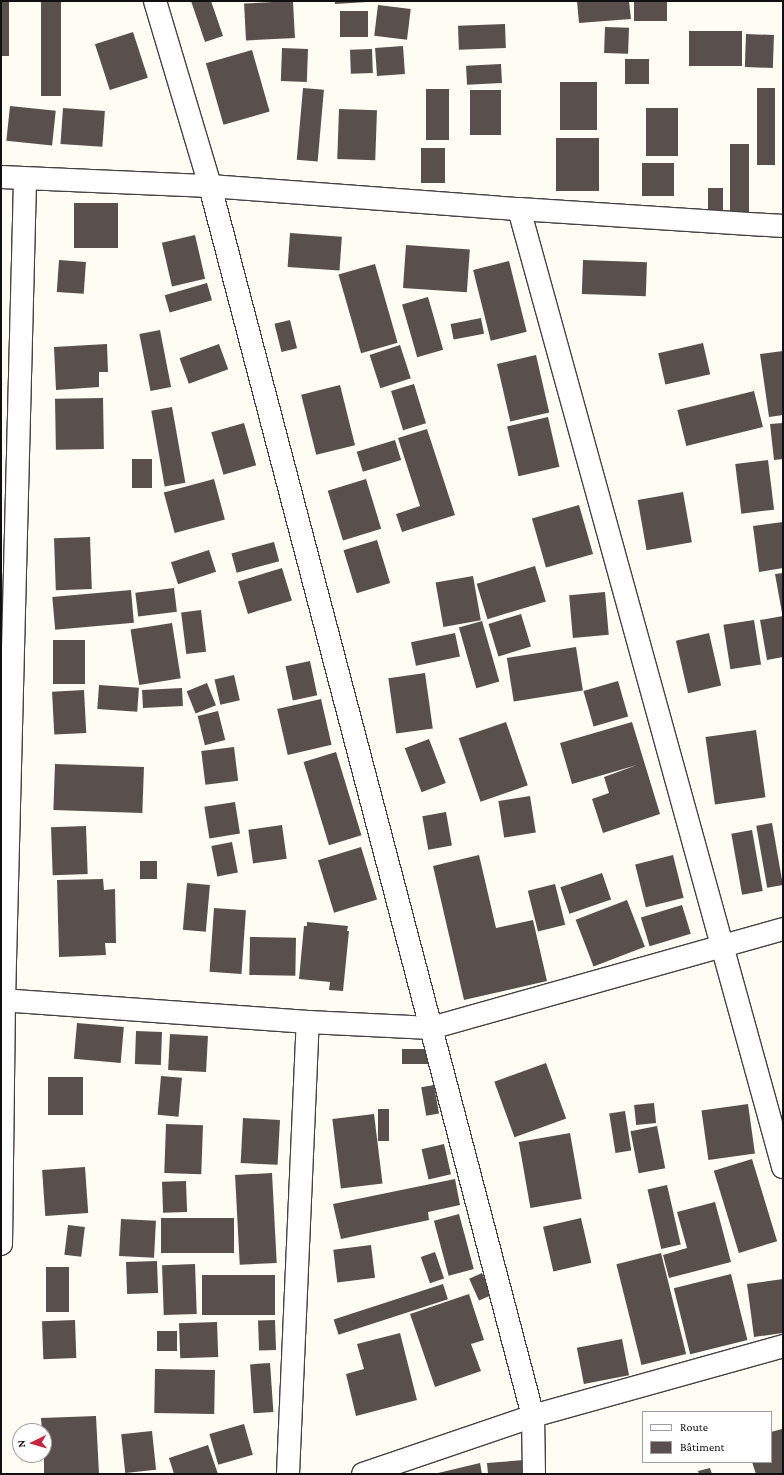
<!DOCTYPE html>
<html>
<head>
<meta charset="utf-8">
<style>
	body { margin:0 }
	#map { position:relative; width:784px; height:1475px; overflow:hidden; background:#fffcf4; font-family:"Crimson Pro",serif }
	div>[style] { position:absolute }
	.building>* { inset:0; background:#59504d; transform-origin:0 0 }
	.roads { filter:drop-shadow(1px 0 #434343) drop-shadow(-1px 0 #434343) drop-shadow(0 1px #434343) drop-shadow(0 -1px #434343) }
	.minor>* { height:22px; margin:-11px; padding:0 11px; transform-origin:11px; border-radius:11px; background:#fff }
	span { translate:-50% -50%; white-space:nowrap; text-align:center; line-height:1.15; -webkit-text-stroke:4px #fff; paint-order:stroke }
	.frame { position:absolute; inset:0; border:2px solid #101010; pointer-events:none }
	.legend { position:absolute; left:642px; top:1411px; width:130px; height:52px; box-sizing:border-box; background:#fff; border:1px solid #9f9f9f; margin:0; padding:5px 7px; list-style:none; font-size:12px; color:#101010 }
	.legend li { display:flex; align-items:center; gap:8px; height:20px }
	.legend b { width:20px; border:1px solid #9f9f9f }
	.north { position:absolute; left:12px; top:1423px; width:40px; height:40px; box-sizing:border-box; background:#fff; border:1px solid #9f9f9f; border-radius:50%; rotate:265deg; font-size:11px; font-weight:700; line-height:16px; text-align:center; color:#101010 }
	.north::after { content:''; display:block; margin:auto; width:14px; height:18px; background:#c2273f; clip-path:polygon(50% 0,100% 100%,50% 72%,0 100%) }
</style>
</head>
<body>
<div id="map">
	<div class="building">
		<i style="left:41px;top:1px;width:20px;height:95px"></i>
		<i style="clip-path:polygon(191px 1px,211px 1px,223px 36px,205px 42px)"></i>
		<i style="left:293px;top:1px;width:37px;height:49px;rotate:87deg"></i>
		<i style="clip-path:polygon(335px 1px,367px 1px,367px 2px,335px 4px)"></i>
		<i style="clip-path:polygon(577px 1px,629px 1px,631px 19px,579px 23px)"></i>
		<i style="left:634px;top:1px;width:33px;height:20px"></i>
		<i style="left:1px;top:2px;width:8px;height:54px"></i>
		<i style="left:378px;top:5px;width:33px;height:31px;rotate:7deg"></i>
		<i style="left:368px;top:11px;width:26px;height:28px;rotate:90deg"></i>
		<i style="left:505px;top:24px;width:24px;height:47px;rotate:88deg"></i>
		<i style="left:605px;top:27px;width:24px;height:26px;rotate:2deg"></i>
		<i style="left:689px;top:31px;width:53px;height:35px"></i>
		<i style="left:133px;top:32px;width:48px;height:40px;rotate:72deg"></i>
		<i style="left:746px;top:34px;width:28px;height:33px;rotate:2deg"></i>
		<i style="left:403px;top:46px;width:28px;height:28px;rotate:86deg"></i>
		<i style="left:282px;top:48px;width:26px;height:33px;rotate:2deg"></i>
		<i style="left:372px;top:49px;width:24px;height:22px;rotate:88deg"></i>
		<i style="left:252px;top:50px;width:64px;height:48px;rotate:74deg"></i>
		<i style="left:625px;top:59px;width:24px;height:25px"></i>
		<i style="left:501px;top:64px;width:19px;height:35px;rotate:87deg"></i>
		<i style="left:560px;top:82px;width:37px;height:48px"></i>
		<i style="left:303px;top:88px;width:21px;height:72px;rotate:5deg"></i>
		<i style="left:757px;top:88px;width:18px;height:77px"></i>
		<i style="left:426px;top:89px;width:23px;height:51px"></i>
		<i style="left:470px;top:90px;width:31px;height:45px"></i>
		<i style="left:10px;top:106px;width:46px;height:35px;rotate:6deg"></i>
		<i style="left:63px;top:108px;width:42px;height:36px;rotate:4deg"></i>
		<i style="left:646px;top:108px;width:32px;height:48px"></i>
		<i style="left:339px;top:109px;width:38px;height:50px;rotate:2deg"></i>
		<i style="left:556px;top:138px;width:43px;height:53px"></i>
		<i style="left:730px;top:144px;width:19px;height:69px"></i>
		<i style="left:421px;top:148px;width:24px;height:35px"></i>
		<i style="left:642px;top:163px;width:32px;height:33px"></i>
		<i style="left:708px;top:188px;width:15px;height:24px"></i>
		<i style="left:74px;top:203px;width:44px;height:45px"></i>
		<i style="left:290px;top:233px;width:52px;height:34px;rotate:4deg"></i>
		<i style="left:195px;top:235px;width:45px;height:34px;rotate:77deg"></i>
		<i style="left:406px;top:245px;width:64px;height:43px;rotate:4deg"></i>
		<i style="left:59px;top:260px;width:27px;height:32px;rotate:4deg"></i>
		<i style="left:583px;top:260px;width:64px;height:34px;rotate:2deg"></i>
		<i style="left:509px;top:261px;width:73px;height:37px;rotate:76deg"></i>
		<i style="left:375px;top:264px;width:82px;height:38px;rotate:74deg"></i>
		<i style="left:207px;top:283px;width:18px;height:44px;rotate:74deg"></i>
		<i style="left:428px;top:297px;width:55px;height:27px;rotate:74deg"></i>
		<i style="left:481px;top:318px;width:16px;height:31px;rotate:79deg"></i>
		<i style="left:290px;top:320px;width:29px;height:16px;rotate:76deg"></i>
		<i style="left:160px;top:330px;width:58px;height:21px;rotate:79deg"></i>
		<i style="left:703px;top:343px;width:32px;height:46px;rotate:77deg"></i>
		<i style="clip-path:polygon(107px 344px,108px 372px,99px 372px,99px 387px,56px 390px,54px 347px)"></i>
		<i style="left:219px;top:344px;width:27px;height:42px;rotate:70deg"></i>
		<i style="left:400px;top:345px;width:35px;height:32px;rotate:72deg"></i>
		<i style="clip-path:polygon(783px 351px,783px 415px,769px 417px,760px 354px)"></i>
		<i style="left:536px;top:355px;width:59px;height:40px;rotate:77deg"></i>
		<i style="left:414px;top:384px;width:41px;height:24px;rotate:73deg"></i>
		<i style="left:340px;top:385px;width:62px;height:40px;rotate:76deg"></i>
		<i style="left:754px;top:391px;width:37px;height:79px;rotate:76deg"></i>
		<i style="left:103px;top:398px;width:51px;height:48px;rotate:89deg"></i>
		<i style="left:172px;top:407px;width:77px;height:21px;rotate:80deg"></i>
		<i style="left:548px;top:417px;width:51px;height:42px;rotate:77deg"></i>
		<i style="left:244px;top:423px;width:44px;height:34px;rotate:74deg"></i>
		<i style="clip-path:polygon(783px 423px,783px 459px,774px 460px,770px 424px)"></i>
		<i style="clip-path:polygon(427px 429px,455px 515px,402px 532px,396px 514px,420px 506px,398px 438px)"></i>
		<i style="left:395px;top:440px;width:21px;height:40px;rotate:73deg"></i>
		<i style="left:132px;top:459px;width:20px;height:29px"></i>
		<i style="left:768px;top:460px;width:50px;height:33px;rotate:83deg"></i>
		<i style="left:214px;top:479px;width:42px;height:52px;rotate:75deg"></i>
		<i style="left:366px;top:479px;width:52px;height:40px;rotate:73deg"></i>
		<i style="left:683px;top:492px;width:51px;height:46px;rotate:80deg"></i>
		<i style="left:579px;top:505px;width:51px;height:49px;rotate:74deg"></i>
		<i style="clip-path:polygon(783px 522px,783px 568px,759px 572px,753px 526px)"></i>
		<i style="left:90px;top:537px;width:52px;height:36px;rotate:88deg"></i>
		<i style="left:377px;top:540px;width:45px;height:35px;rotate:73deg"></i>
		<i style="left:274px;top:542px;width:20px;height:44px;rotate:75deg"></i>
		<i style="left:209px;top:550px;width:23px;height:40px;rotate:72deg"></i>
		<i style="left:535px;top:566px;width:37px;height:61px;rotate:73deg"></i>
		<i style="left:282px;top:568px;width:34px;height:46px;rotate:73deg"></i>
		<i style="clip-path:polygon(783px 573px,783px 613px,782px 613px,775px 574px)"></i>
		<i style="left:473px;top:576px;width:45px;height:38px;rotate:80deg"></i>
		<i style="left:174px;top:588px;width:24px;height:39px;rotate:83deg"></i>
		<i style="left:131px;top:590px;width:33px;height:79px;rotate:85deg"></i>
		<i style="left:605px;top:592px;width:43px;height:36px;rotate:85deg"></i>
		<i style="left:201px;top:610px;width:42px;height:20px;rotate:83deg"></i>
		<i style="left:521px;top:614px;width:34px;height:34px;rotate:73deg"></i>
		<i style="clip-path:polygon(783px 616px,783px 657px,767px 660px,760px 620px)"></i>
		<i style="left:754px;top:620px;width:45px;height:31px;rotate:81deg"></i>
		<i style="left:482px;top:621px;width:63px;height:24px;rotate:74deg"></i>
		<i style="left:172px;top:623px;width:56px;height:42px;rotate:81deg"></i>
		<i style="left:455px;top:633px;width:24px;height:45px;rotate:78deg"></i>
		<i style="left:709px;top:633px;width:54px;height:34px;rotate:77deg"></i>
		<i style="left:53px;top:640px;width:32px;height:44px"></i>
		<i style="left:576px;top:647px;width:44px;height:70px;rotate:81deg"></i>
		<i style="left:310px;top:661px;width:35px;height:25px;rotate:78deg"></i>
		<i style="left:425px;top:673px;width:56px;height:37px;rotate:82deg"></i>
		<i style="left:234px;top:675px;width:26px;height:20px;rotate:77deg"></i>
		<i style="left:618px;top:681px;width:37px;height:36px;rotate:74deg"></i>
		<i style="left:207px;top:683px;width:24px;height:22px;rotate:68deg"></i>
		<i style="left:99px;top:685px;width:40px;height:24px;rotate:4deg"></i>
		<i style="left:182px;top:688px;width:18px;height:40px;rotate:87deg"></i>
		<i style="left:84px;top:690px;width:43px;height:32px;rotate:87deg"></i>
		<i style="left:321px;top:699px;width:47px;height:45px;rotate:77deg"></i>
		<i style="left:218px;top:711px;width:30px;height:21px;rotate:76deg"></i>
		<i style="left:506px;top:722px;width:67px;height:50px;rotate:71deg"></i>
		<i style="clip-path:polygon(632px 722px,660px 814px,603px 833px,592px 799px,609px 793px,604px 777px,637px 765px,572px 784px,560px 743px)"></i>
		<i style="left:756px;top:730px;width:68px;height:51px;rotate:82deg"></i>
		<i style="left:429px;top:739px;width:47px;height:26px;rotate:69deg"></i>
		<i style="left:234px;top:747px;width:34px;height:33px;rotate:83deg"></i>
		<i style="left:336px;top:752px;width:87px;height:34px;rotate:73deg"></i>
		<i style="left:55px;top:764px;width:89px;height:46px;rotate:2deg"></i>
		<i style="left:530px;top:796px;width:37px;height:32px;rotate:81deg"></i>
		<i style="left:235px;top:802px;width:32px;height:31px;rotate:81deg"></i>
		<i style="left:446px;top:812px;width:34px;height:24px;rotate:80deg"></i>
		<i style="left:772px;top:823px;width:63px;height:16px;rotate:80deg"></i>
		<i style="left:282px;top:825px;width:34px;height:34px;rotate:82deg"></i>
		<i style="left:86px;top:826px;width:48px;height:35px;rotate:88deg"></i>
		<i style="left:752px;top:830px;width:62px;height:21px;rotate:80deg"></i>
		<i style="left:232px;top:842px;width:31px;height:21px;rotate:79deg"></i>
		<i style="left:361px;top:847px;width:55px;height:45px;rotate:73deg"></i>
		<i style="clip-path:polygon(479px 855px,496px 928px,533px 920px,547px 981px,464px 1000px,433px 866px)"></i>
		<i style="left:673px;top:855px;width:44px;height:39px;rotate:76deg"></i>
		<i style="left:140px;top:861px;width:17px;height:18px"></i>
		<i style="left:602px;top:873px;width:28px;height:44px;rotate:71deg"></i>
		<i style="clip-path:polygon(103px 879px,104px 890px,115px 889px,116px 943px,105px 943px,106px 955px,59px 957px,57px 880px)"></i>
		<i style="left:187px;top:883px;width:23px;height:47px;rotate:5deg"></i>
		<i style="left:555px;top:884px;width:42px;height:28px;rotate:76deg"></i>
		<i style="left:627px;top:900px;width:50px;height:55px;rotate:69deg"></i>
		<i style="left:682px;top:905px;width:30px;height:43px;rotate:73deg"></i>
		<i style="left:214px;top:908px;width:32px;height:64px;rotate:4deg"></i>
		<i style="clip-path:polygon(307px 922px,348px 926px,347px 931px,349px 931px,343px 991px,329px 990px,330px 982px,299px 979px,304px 926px,307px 926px)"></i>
		<i style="left:250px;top:937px;width:46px;height:38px;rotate:1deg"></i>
		<i style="left:77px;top:1023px;width:47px;height:36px;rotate:5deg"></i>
		<i style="left:136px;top:1031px;width:26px;height:33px;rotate:2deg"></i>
		<i style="left:170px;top:1034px;width:38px;height:36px;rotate:3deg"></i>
		<i style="left:402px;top:1049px;width:29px;height:15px"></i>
		<i style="left:546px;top:1063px;width:59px;height:55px;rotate:70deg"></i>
		<i style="left:161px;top:1076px;width:21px;height:39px;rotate:5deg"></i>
		<i style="left:48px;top:1077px;width:35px;height:38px"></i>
		<i style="left:434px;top:1085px;width:29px;height:13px;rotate:80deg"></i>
		<i style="left:654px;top:1103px;width:20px;height:20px;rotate:84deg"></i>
		<i style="left:748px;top:1104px;width:50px;height:47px;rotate:82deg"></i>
		<i style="left:378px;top:1109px;width:11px;height:32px"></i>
		<i style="left:625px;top:1111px;width:40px;height:16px;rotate:81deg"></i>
		<i style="left:374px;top:1114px;width:70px;height:42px;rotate:83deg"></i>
		<i style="left:243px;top:1118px;width:37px;height:45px;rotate:3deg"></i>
		<i style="left:166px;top:1124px;width:37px;height:49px;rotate:2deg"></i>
		<i style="left:657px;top:1126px;width:43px;height:27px;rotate:79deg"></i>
		<i style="left:570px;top:1133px;width:67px;height:52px;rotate:80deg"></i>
		<i style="left:444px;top:1144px;width:31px;height:23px;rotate:77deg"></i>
		<i style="left:752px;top:1159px;width:86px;height:40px;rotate:73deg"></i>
		<i style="left:85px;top:1167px;width:46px;height:43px;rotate:86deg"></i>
		<i style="left:272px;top:1173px;width:90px;height:37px;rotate:87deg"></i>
		<i style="clip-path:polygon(455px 1179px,460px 1205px,428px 1212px,429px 1220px,341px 1239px,333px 1204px)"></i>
		<i style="left:186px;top:1181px;width:31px;height:24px;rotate:88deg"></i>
		<i style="left:667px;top:1185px;width:61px;height:20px;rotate:77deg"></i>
		<i style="clip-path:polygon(715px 1202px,731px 1262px,669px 1278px,663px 1255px,687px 1248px,677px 1212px)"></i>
		<i style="left:459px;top:1214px;width:57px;height:26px;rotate:75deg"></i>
		<i style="left:234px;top:1218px;width:35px;height:73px;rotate:90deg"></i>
		<i style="left:581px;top:1218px;width:46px;height:39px;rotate:77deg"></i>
		<i style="left:121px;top:1219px;width:35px;height:37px;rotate:3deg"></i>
		<i style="left:68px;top:1225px;width:17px;height:30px;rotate:7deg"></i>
		<i style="left:371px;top:1245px;width:33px;height:38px;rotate:83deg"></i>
		<i style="left:435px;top:1252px;width:28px;height:15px;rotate:71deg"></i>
		<i style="left:661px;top:1253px;width:104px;height:46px;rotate:76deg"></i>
		<i style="left:157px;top:1261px;width:32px;height:31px;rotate:88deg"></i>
		<i style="left:195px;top:1264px;width:50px;height:33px;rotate:88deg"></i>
		<i style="left:46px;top:1267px;width:23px;height:45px"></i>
		<i style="left:482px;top:1273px;width:24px;height:14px;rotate:66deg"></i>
		<i style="left:731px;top:1274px;width:68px;height:59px;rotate:76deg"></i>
		<i style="left:275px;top:1275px;width:40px;height:73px;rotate:90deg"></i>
		<i style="clip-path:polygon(783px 1279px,783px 1333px,754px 1337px,747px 1284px)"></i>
		<i style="left:443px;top:1284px;width:16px;height:115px;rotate:72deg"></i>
		<i style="clip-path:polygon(469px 1294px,484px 1340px,471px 1344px,481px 1371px,435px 1387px,410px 1314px)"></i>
		<i style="left:75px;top:1320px;width:38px;height:33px;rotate:88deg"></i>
		<i style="left:275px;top:1320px;width:30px;height:17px;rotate:88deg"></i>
		<i style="left:217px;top:1322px;width:35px;height:38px;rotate:88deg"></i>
		<i style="left:157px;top:1331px;width:20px;height:20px"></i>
		<i style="clip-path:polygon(400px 1333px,417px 1400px,356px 1416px,346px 1374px,364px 1369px,357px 1344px)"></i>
		<i style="left:622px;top:1339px;width:37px;height:46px;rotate:79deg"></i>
		<i style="left:270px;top:1363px;width:49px;height:20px;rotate:86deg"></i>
		<i style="left:155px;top:1369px;width:60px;height:44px;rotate:1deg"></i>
		<i style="clip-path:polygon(96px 1416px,99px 1474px,44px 1474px,44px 1431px,42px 1431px,41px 1418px)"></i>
		<i style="left:244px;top:1424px;width:32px;height:36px;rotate:74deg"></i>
		<i style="clip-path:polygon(782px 1429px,783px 1474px,756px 1474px,752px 1462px,771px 1462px,771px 1432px)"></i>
		<i style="left:152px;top:1431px;width:39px;height:31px;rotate:84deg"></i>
		<i style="clip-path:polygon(208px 1445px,218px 1474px,174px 1474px,169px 1458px)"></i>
		<i style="clip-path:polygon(524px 1460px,525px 1474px,488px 1474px,487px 1463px)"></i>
		<i style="clip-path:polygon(480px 1463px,482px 1474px,438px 1474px,438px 1473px)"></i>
		<i style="clip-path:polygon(710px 1468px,712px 1474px,699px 1474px,698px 1471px)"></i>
	</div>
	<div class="roads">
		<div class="minor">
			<i style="left:155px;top:1px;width:193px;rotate:73.4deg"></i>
			<i style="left:210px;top:186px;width:1272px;rotate:75.29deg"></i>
			<i style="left:533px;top:1416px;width:58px;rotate:89deg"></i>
			<i style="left:1px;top:177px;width:209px;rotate:2.5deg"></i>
			<i style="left:210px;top:186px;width:310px;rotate:4.3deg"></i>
			<i style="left:519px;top:209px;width:265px;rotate:3.7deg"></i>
			<i style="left:519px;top:209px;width:994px;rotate:74.59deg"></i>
			<i style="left:1px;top:1000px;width:308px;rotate:4.1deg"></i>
			<i style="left:308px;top:1022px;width:123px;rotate:2.8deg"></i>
			<i style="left:431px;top:1028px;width:366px;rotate:-15.7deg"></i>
			<i style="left:1px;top:1244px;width:244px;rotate:-89.3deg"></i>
			<i style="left:4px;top:1000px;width:821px;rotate:-88.53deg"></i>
			<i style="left:288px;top:1474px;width:452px;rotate:-87.5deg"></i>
			<i style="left:363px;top:1474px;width:180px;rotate:-18.8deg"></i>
			<i style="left:533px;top:1416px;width:260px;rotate:-15.6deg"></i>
		</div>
	</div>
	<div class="frame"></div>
	<ul class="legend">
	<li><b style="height:5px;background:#fff"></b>Route</li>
	<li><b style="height:11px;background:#59504d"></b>Bâtiment</li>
	</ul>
	<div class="north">N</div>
</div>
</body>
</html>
